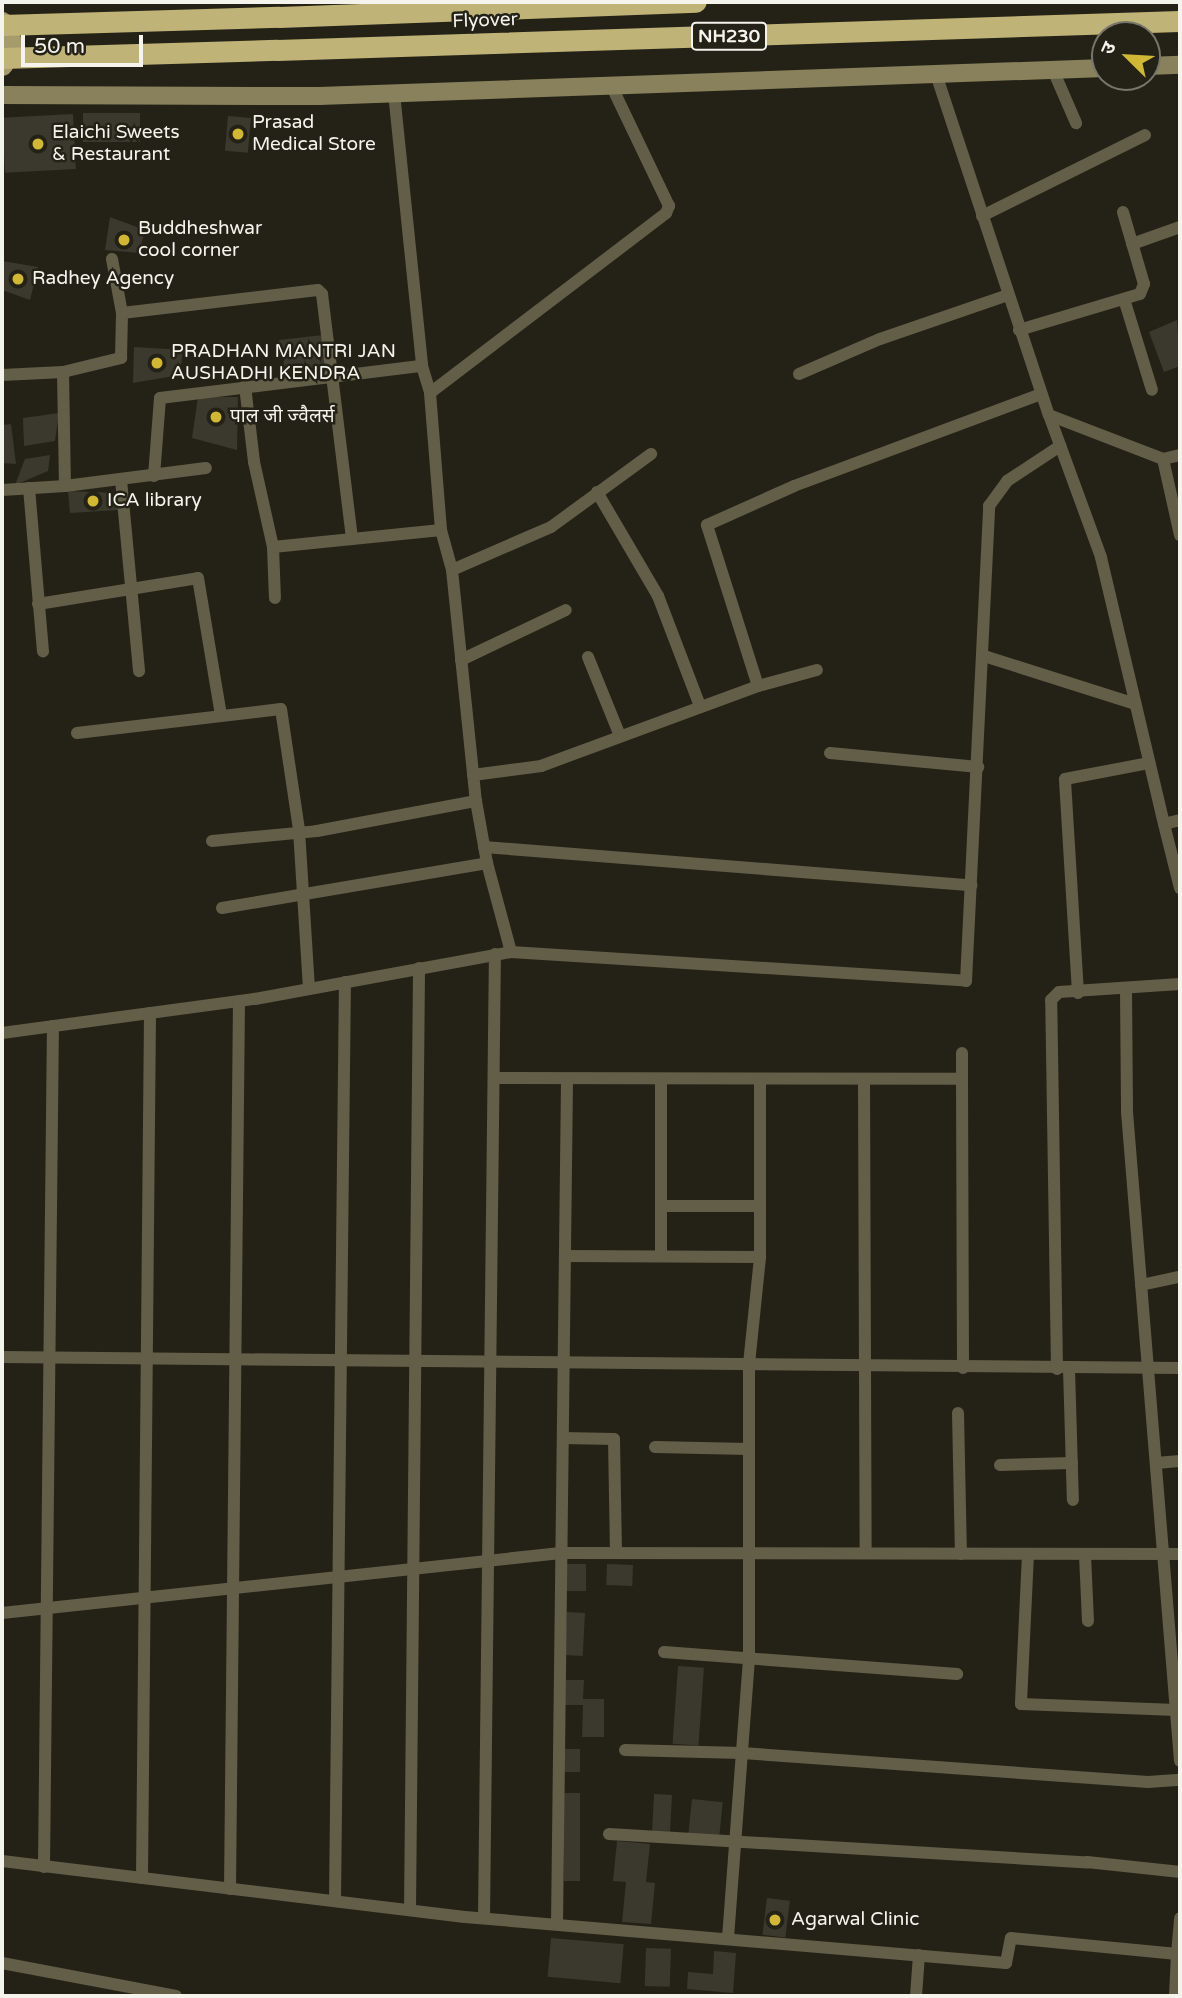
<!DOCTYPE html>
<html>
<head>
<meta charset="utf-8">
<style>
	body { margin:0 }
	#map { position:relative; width:1182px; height:1998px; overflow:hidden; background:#242217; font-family:"Varela Round","Noto Sans Devanagari",sans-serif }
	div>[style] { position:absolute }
	.building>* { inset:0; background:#3b382d; transform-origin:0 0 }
	.street>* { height:12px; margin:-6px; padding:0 6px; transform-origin:6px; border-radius:6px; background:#635e47 }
	.secondary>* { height:18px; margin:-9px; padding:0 9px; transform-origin:9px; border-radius:9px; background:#89815b }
	.primary>* { height:21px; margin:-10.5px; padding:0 10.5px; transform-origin:10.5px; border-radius:10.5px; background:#a69b6a }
	.highway>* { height:21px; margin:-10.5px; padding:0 10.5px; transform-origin:10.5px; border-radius:10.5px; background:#c0b377 }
	.highway-bridge>* { height:21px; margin:-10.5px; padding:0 10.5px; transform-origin:10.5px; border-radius:10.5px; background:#c0b377 }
	.dots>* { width:19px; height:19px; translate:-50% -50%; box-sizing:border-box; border:4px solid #242217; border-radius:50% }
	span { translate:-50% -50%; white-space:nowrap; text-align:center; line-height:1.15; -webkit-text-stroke:5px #242217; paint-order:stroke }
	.shield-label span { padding:2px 5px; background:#242217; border:2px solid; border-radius:5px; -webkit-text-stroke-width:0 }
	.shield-label { font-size:18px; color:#f4f3ec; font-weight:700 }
	.street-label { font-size:19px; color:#f4f3ec }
	.poi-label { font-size:19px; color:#f4f3ec }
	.left { translate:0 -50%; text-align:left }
	.frame { position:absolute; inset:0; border:4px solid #f4f3ec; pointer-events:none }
	.north { position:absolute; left:1091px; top:21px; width:70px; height:70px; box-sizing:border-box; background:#242217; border:2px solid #77766c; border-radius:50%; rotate:294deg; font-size:19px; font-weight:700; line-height:28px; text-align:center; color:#f4f3ec }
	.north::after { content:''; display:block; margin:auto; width:24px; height:32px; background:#d1b736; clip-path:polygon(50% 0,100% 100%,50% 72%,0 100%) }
	.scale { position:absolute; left:21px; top:35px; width:122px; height:32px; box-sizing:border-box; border:4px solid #f4f3ec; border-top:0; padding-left:9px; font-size:21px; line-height:24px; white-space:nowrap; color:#f4f3ec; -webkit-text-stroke:5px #242217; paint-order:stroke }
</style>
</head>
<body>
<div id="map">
	<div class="building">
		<i style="left:140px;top:113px;width:29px;height:57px;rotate:90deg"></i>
		<i style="left:73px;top:114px;width:55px;height:71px;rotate:87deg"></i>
		<i style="left:228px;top:116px;width:23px;height:35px;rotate:5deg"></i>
		<i style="clip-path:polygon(110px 217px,145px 230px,139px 253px,105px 250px)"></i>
		<i style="clip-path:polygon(2px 261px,38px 267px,30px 300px,2px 290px)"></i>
		<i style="clip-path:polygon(1177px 320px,1180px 366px,1164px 372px,1149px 332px)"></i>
		<i style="clip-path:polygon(323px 335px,330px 367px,285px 369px,279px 340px)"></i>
		<i style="clip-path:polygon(134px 347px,183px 350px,180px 375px,133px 383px)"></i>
		<i style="clip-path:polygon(198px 397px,238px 397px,237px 450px,192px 438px)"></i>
		<i style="clip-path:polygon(59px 413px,55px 441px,24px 446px,23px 418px)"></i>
		<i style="clip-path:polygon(11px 424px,16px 464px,2px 463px,2px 425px)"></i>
		<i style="clip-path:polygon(50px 455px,48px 471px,15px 485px,25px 459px)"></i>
		<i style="clip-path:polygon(68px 491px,116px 493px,118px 510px,70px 513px)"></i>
		<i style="left:567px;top:1564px;width:19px;height:27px"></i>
		<i style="left:607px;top:1564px;width:26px;height:21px;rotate:2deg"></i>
		<i style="left:567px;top:1612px;width:18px;height:43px;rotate:3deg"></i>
		<i style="left:678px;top:1666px;width:26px;height:78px;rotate:4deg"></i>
		<i style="clip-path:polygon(565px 1680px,584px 1680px,583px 1699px,604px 1699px,604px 1737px,582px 1737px,583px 1705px,565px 1705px)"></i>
		<i style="left:563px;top:1749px;width:17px;height:23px"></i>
		<i style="left:564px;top:1793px;width:16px;height:88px"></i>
		<i style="left:654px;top:1794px;width:18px;height:37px;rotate:3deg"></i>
		<i style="left:692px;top:1799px;width:31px;height:36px;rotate:6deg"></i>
		<i style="clip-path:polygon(617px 1841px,650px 1844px,646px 1882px,655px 1883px,651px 1924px,622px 1922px,626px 1882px,613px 1881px)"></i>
		<i style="left:767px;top:1898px;width:23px;height:37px;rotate:7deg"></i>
		<i style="left:551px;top:1938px;width:73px;height:39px;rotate:5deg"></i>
		<i style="left:646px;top:1948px;width:25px;height:38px;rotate:2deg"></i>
		<i style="clip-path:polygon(714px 1951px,736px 1953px,733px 1993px,687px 1989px,688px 1972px,713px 1974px)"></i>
	</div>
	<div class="street">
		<i style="left:1053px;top:70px;width:58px;rotate:66.5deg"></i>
		<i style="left:936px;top:74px;width:359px;rotate:71.7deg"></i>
		<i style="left:394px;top:93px;width:274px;rotate:84.1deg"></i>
		<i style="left:422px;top:366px;width:28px;rotate:73deg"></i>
		<i style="left:430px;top:393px;width:137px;rotate:85.4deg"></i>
		<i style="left:441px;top:530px;width:41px;rotate:74.6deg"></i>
		<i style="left:452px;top:570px;width:232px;rotate:84.1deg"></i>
		<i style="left:476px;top:801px;width:63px;rotate:79.9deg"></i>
		<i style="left:487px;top:863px;width:92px;rotate:74.9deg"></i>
		<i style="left:982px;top:216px;width:182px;rotate:-26.4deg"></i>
		<i style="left:1132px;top:244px;width:51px;rotate:-19.5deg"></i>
		<i style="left:1124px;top:299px;width:95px;rotate:72.9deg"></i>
		<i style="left:122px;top:313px;width:197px;rotate:-6.7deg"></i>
		<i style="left:318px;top:290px;width:6px;rotate:45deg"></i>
		<i style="left:322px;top:294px;width:247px;rotate:83deg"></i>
		<i style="left:1019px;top:330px;width:126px;rotate:-16.6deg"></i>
		<i style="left:1140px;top:294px;width:11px;rotate:-68deg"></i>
		<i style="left:1144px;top:284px;width:75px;rotate:-106.3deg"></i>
		<i style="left:63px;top:372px;width:114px;rotate:89deg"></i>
		<i style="left:799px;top:374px;width:88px;rotate:-23.4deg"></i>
		<i style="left:880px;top:339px;width:135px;rotate:-19deg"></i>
		<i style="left:2px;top:375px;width:61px;rotate:-2.8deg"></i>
		<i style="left:63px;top:372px;width:60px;rotate:-13.6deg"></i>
		<i style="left:121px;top:358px;width:45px;rotate:-88.7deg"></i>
		<i style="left:122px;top:313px;width:55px;rotate:-100.5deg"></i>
		<i style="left:245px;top:386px;width:77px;rotate:83.2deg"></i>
		<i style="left:254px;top:462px;width:87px;rotate:77.4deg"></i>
		<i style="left:273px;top:547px;width:51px;rotate:87.8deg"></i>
		<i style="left:430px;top:393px;width:297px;rotate:-37.3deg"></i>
		<i style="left:666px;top:213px;width:8px;rotate:-67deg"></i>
		<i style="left:669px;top:206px;width:134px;rotate:-115.6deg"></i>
		<i style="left:1163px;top:459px;width:78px;rotate:77.4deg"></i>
		<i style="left:154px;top:476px;width:78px;rotate:-85.6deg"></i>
		<i style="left:160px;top:398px;width:264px;rotate:-7deg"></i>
		<i style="left:121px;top:480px;width:192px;rotate:84.6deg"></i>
		<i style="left:29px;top:488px;width:164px;rotate:85.1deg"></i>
		<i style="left:2px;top:490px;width:63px;rotate:-3.6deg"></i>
		<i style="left:65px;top:486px;width:142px;rotate:-7.3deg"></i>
		<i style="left:597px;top:492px;width:121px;rotate:59.6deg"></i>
		<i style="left:658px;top:596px;width:118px;rotate:69.1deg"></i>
		<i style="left:273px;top:547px;width:169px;rotate:-5.8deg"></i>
		<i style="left:452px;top:570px;width:108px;rotate:-23.5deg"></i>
		<i style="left:551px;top:527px;width:124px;rotate:-36.1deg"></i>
		<i style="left:38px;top:604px;width:162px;rotate:-9.2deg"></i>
		<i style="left:198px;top:578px;width:139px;rotate:80.5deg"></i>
		<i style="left:984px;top:656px;width:158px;rotate:17.6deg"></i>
		<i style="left:588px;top:657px;width:85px;rotate:67.9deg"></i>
		<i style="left:461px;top:660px;width:116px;rotate:-25.5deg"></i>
		<i style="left:758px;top:686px;width:61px;rotate:-15.2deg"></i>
		<i style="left:77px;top:733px;width:205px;rotate:-6.7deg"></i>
		<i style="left:281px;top:709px;width:122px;rotate:81.5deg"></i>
		<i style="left:299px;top:830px;width:159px;rotate:86.4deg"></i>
		<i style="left:830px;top:753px;width:149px;rotate:5.4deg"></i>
		<i style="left:473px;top:775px;width:69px;rotate:-7.5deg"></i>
		<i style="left:541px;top:766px;width:231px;rotate:-20.2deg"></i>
		<i style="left:758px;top:686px;width:169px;rotate:-107.6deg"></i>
		<i style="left:707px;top:525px;width:95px;rotate:-24.1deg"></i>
		<i style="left:794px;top:486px;width:264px;rotate:-20.4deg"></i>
		<i style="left:1180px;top:820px;width:16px;rotate:166deg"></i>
		<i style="left:1164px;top:824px;width:66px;rotate:76deg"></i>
		<i style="left:1164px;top:824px;width:274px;rotate:-103.3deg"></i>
		<i style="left:1101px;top:557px;width:151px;rotate:-110.1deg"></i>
		<i style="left:1049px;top:415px;width:122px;rotate:21.1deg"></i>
		<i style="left:1163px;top:459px;width:17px;rotate:-13deg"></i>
		<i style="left:212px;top:841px;width:105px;rotate:-5.4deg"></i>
		<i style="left:317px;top:831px;width:162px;rotate:-10.7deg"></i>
		<i style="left:484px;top:847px;width:489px;rotate:4.5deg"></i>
		<i style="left:222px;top:908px;width:269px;rotate:-9.6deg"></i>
		<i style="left:1126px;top:991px;width:121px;rotate:89.5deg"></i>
		<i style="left:1127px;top:1112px;width:651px;rotate:85.33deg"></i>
		<i style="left:1078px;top:993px;width:214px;rotate:-93.5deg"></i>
		<i style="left:1065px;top:779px;width:86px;rotate:-10.8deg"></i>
		<i style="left:2px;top:1033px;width:255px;rotate:-7.7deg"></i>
		<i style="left:255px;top:999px;width:260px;rotate:-10.4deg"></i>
		<i style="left:511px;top:952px;width:456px;rotate:3.6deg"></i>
		<i style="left:966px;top:981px;width:476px;rotate:-87.2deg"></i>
		<i style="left:989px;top:506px;width:31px;rotate:-54deg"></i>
		<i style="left:1007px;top:481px;width:64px;rotate:-33.4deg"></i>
		<i style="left:962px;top:1053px;width:26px;rotate:90deg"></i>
		<i style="left:494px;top:1078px;width:468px;rotate:0.1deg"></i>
		<i style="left:962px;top:1079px;width:289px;rotate:89.8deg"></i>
		<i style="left:864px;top:1079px;width:474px;rotate:89.8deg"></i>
		<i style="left:661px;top:1206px;width:99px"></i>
		<i style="left:565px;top:1256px;width:195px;rotate:0.3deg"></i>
		<i style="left:661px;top:1256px;width:177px;rotate:-90deg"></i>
		<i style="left:1141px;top:1285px;width:40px;rotate:-12deg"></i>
		<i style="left:2px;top:1357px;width:1178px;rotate:0.54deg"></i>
		<i style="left:1057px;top:1369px;width:369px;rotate:-90.9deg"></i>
		<i style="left:1051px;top:1000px;width:11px;rotate:-45deg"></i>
		<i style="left:1059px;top:992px;width:121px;rotate:-3.8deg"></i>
		<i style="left:1069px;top:1369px;width:131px;rotate:88.3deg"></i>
		<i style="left:958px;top:1413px;width:141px;rotate:88.8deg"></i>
		<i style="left:563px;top:1438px;width:51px;rotate:1.1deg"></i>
		<i style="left:614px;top:1439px;width:114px;rotate:89deg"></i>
		<i style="left:655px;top:1447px;width:94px;rotate:1.2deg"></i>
		<i style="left:1156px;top:1463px;width:24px;rotate:-5deg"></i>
		<i style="left:1000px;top:1465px;width:72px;rotate:-1.6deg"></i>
		<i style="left:1028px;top:1554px;width:150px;rotate:92.7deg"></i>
		<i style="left:1021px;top:1704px;width:155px;rotate:2.2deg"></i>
		<i style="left:1085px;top:1555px;width:66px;rotate:87.4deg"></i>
		<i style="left:2px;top:1613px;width:562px;rotate:-6.13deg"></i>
		<i style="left:561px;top:1553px;width:619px;rotate:0.09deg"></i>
		<i style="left:664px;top:1652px;width:294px;rotate:4.3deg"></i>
		<i style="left:625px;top:1750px;width:117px;rotate:1.5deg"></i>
		<i style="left:742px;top:1753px;width:407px;rotate:4.1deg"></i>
		<i style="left:1148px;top:1782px;width:32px;rotate:-4deg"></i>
		<i style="left:609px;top:1834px;width:479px;rotate:3.4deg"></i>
		<i style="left:1087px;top:1862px;width:94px;rotate:6.1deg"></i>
		<i style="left:2px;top:1861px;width:466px;rotate:6.9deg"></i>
		<i style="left:465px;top:1917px;width:543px;rotate:4.86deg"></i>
		<i style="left:1006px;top:1963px;width:25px;rotate:-79deg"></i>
		<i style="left:1011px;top:1938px;width:167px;rotate:5.5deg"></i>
		<i style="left:1177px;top:1954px;width:36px;rotate:-85deg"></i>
		<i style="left:44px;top:1867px;width:841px;rotate:-89.39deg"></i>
		<i style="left:142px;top:1878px;width:865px;rotate:-89.47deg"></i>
		<i style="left:230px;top:1889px;width:888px;rotate:-89.42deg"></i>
		<i style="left:335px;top:1901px;width:919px;rotate:-89.38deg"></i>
		<i style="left:410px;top:1910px;width:942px;rotate:-89.45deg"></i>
		<i style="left:484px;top:1918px;width:964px;rotate:-89.35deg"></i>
		<i style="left:557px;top:1924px;width:845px;rotate:-89.32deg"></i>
		<i style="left:728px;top:1938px;width:282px;rotate:-85.7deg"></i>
		<i style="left:749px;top:1657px;width:293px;rotate:-90deg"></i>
		<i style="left:749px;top:1364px;width:108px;rotate:-84.1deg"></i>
		<i style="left:760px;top:1257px;width:178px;rotate:-90deg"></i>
		<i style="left:2px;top:1963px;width:177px;rotate:10.7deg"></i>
		<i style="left:916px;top:1996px;width:41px;rotate:-85.8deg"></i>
		<i style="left:1175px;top:1996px;width:42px;rotate:-87.3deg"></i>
	</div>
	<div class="secondary">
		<i style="left:1147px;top:66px;width:33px;rotate:-2deg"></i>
		<i style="left:2px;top:95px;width:317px;rotate:0.2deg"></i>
		<i style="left:319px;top:96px;width:786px;rotate:-2.04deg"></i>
	</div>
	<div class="primary">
		<i style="left:2px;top:22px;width:19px;rotate:65deg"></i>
		<i style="left:10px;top:39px;width:12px;rotate:90deg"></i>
		<i style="left:10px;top:51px;width:16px;rotate:120deg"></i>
	</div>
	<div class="highway">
		<i style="left:279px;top:17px;width:417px;rotate:-2.1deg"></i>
		<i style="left:277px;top:50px;width:903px;rotate:-1.84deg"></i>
	</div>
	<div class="highway-bridge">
		<i style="left:2px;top:25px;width:277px;rotate:-1.7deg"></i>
		<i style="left:2px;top:58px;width:275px;rotate:-1.7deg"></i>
	</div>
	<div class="dots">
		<i style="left:238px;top:134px;background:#d1b736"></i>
		<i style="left:38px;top:144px;background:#d1b736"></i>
		<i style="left:124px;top:240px;background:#d1b736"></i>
		<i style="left:18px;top:279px;background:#d1b736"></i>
		<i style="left:157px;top:363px;background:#d1b736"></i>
		<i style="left:216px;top:417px;background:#d1b736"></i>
		<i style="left:93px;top:501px;background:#d1b736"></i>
		<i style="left:775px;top:1920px;background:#d1b736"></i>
	</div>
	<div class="shield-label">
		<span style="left:729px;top:36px">NH230</span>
	</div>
	<div class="street-label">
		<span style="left:485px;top:21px;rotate:-2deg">Flyover</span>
	</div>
	<div class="poi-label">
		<span class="left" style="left:252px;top:134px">Prasad<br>Medical Store</span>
		<span class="left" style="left:52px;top:144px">Elaichi Sweets<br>&amp; Restaurant</span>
		<span class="left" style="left:138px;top:240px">Buddheshwar<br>cool corner</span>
		<span class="left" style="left:32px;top:279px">Radhey Agency</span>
		<span class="left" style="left:171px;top:363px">PRADHAN MANTRI JAN<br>AUSHADHI KENDRA</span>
		<span class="left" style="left:230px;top:417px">पाल जी ज्वैलर्स</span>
		<span class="left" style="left:107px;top:501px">ICA library</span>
		<span class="left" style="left:791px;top:1920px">Agarwal Clinic</span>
	</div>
	<div class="frame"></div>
	<div class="north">उ</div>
	<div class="scale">50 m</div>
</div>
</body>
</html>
